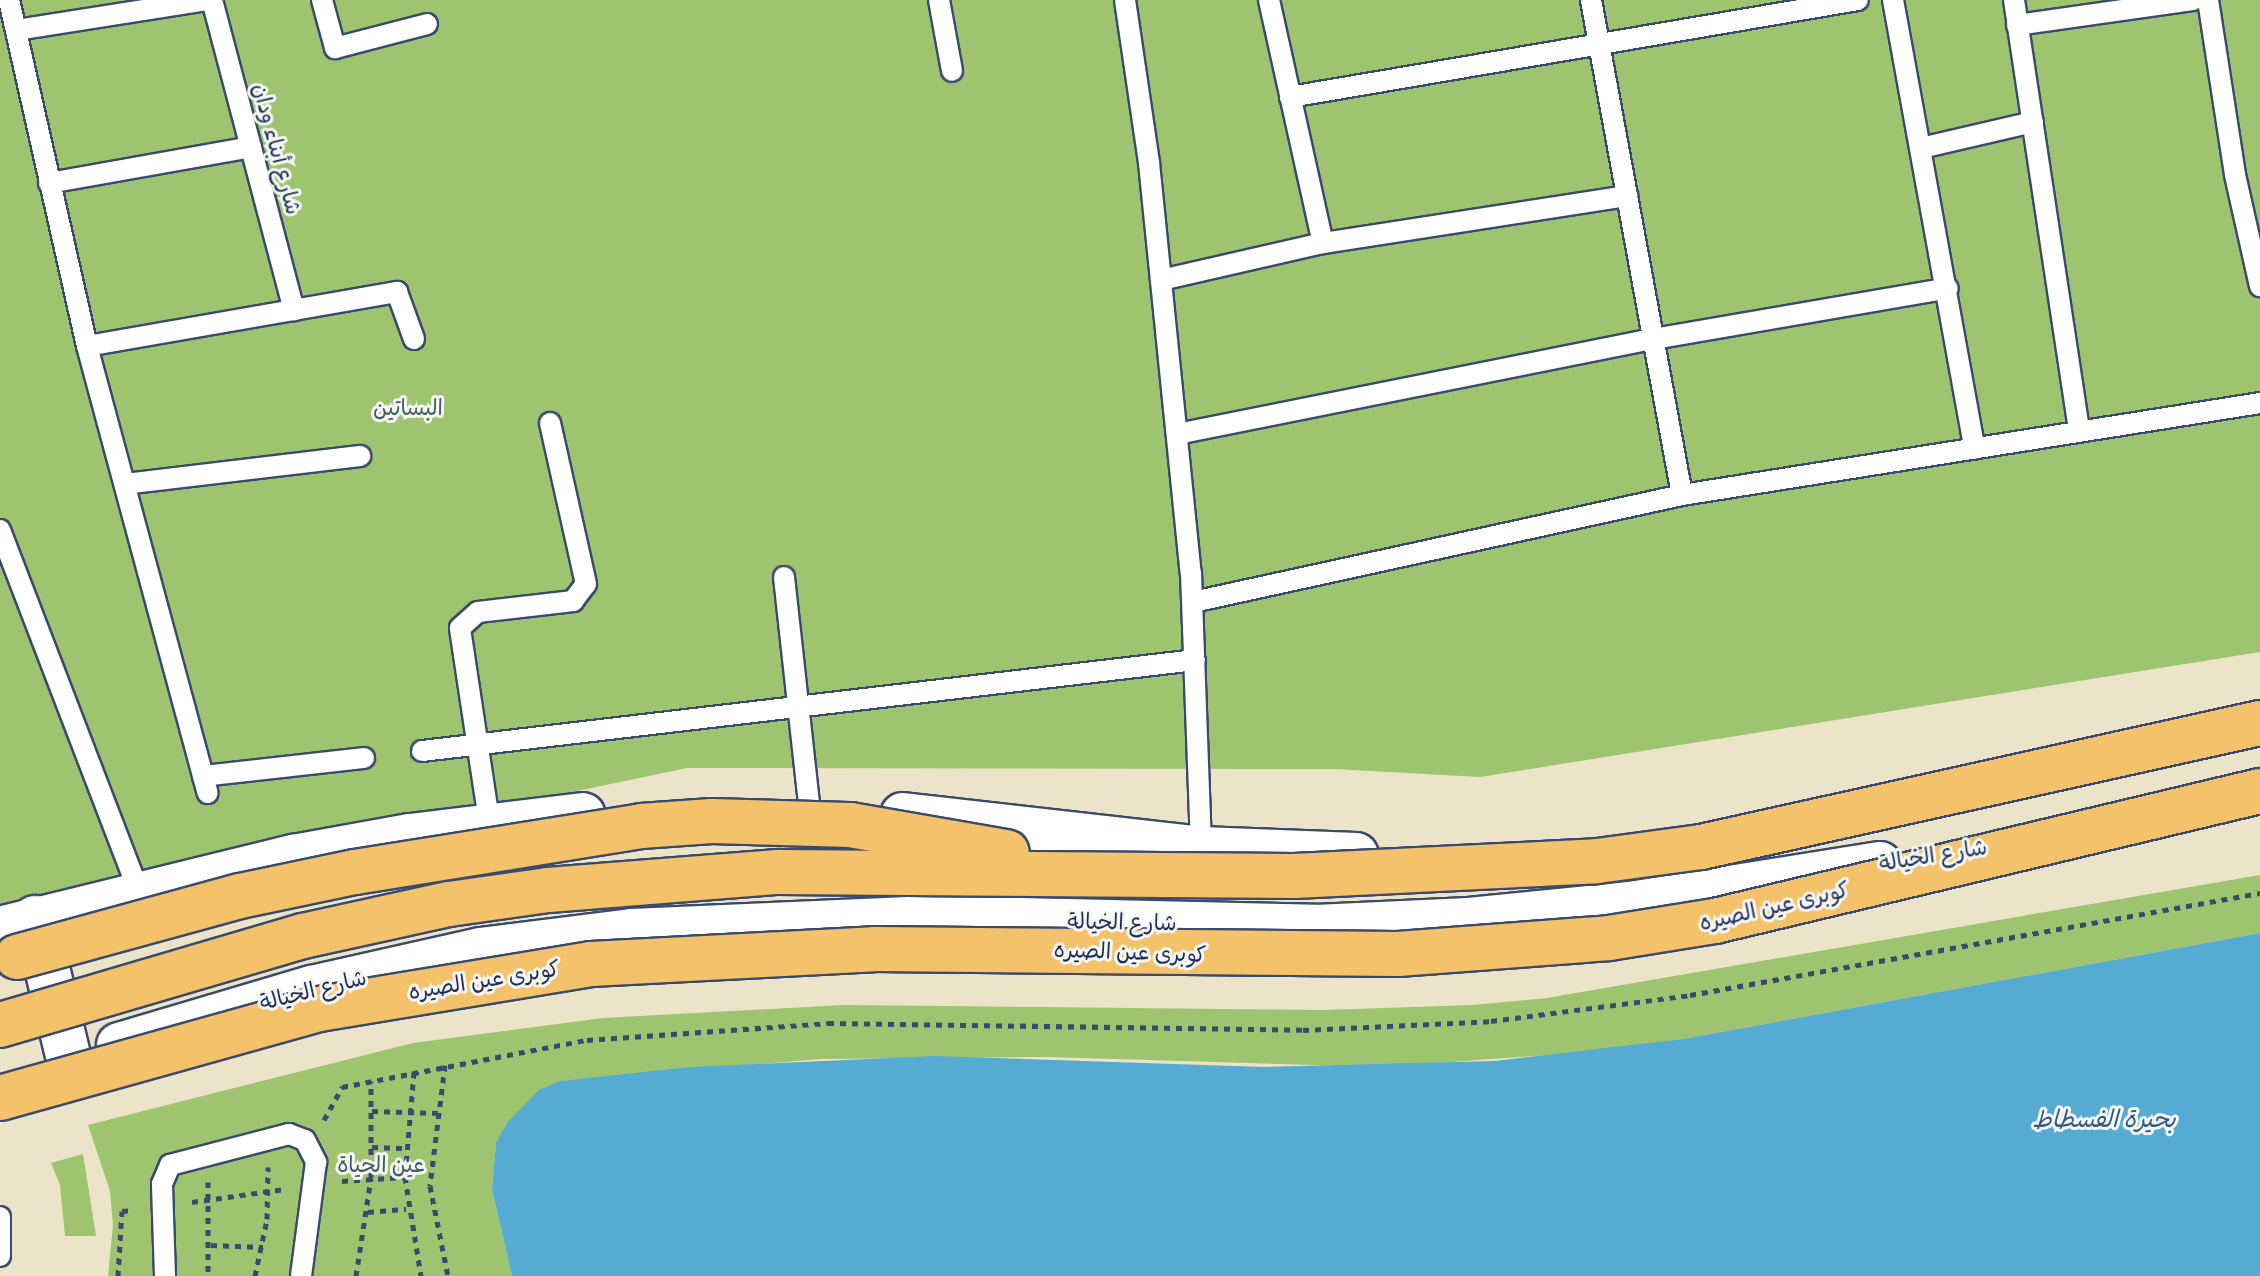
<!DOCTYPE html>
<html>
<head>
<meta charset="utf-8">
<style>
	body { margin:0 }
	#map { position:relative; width:2260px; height:1276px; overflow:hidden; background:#ece4c8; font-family:Delius,"Playpen Sans Arabic",sans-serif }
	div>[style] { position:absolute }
	.green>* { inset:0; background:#9ec46f }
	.water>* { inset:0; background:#55abd1 }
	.path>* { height:5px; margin-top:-2.5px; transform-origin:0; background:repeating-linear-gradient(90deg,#3a4a6e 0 6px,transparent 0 12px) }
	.roads { filter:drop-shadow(2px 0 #3a4a6e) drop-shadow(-2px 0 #3a4a6e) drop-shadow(0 2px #3a4a6e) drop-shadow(0 -2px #3a4a6e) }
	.service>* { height:20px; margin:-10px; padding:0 10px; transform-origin:10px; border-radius:10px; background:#fff }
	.tertiary>* { height:44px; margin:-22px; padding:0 22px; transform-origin:22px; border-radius:22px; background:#fff }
	.bridges { filter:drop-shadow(2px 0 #3a4a6e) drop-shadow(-2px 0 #3a4a6e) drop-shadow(0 2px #3a4a6e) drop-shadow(0 -2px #3a4a6e) }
	.motorway-bridge>* { height:44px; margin:-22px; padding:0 22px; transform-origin:22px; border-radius:22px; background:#f4c26a }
	span { translate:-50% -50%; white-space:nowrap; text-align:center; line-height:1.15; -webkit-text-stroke:6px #f6f6f2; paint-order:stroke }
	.street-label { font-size:22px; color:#1b2f5e }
	.park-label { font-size:22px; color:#425c63 }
	.water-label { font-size:24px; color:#2f5a86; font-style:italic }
</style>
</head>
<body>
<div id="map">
	<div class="green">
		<i style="clip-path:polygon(0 0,2260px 0,2260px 652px,1480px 777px,1334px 769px,687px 768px,391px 830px,0 936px)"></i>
		<i style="clip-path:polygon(2260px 875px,2260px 933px,1683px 1039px,1589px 1052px,1383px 1067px,1048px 1057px,821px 1059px,561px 1081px,507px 1123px,496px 1144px,492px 1189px,512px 1276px,108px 1276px,113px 1225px,110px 1191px,88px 1125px,413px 1043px,603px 1018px,844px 1005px,1325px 1010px,1472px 1005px,1547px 998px)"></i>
		<i style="clip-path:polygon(83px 1154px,96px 1236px,65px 1236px,60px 1185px,51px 1163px)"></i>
	</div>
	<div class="water">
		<i style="clip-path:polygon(2260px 933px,2260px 1276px,512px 1276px,492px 1189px,496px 1143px,507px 1123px,539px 1090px,560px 1081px,690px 1067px,934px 1056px,1265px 1067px,1494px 1061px,1683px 1039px)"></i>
	</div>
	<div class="path">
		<i style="left:445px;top:1065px;width:122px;rotate:97.1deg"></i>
		<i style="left:430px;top:1186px;width:92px;rotate:78.7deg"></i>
		<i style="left:414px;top:1072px;width:105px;rotate:94.9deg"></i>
		<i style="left:405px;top:1177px;width:100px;rotate:80.8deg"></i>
		<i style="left:372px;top:1111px;width:66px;rotate:1.7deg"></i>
		<i style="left:324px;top:1120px;width:38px;rotate:-61deg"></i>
		<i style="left:342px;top:1087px;width:249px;rotate:-10.9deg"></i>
		<i style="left:587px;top:1040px;width:242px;rotate:-4deg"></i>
		<i style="left:828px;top:1023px;width:475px;rotate:0.8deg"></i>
		<i style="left:1303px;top:1030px;width:188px;rotate:-2.7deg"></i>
		<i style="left:1491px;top:1021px;width:201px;rotate:-7.4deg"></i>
		<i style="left:1690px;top:995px;width:579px;rotate:-10.15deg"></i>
		<i style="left:372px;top:1147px;width:35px;rotate:2deg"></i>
		<i style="left:342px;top:1181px;width:63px;rotate:-3.6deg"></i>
		<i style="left:208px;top:1182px;width:94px;rotate:90deg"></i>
		<i style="left:192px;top:1202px;width:94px;rotate:-8deg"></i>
		<i style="left:368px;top:1212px;width:38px;rotate:-5deg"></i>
		<i style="left:211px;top:1245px;width:52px;rotate:2.2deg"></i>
		<i style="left:118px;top:1276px;width:65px;rotate:-86.5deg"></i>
		<i style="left:122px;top:1211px;width:12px;rotate:-5deg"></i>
		<i style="left:255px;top:1276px;width:58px;rotate:-78.1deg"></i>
		<i style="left:267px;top:1219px;width:52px;rotate:-88.9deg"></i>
		<i style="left:356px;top:1276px;width:99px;rotate:-81.3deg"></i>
		<i style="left:371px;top:1178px;width:97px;rotate:-90deg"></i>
	</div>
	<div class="roads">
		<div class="service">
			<i style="left:9px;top:0;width:355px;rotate:77.3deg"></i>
			<i style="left:87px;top:346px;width:463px;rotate:74.9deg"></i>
			<i style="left:212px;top:0;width:321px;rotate:75.2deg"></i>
			<i style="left:322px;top:0;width:50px;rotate:74.8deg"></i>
			<i style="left:335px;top:48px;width:95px;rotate:-14.6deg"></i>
			<i style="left:939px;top:0;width:72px;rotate:79.6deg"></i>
			<i style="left:1125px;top:0;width:165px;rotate:81.6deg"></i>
			<i style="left:1149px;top:163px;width:412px;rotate:84.2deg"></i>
			<i style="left:1191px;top:573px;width:276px;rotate:87.9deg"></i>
			<i style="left:1269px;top:0;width:249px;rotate:77.5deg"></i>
			<i style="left:1591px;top:0;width:503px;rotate:79.58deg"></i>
			<i style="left:1893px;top:0;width:456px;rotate:79.7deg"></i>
			<i style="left:2014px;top:0;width:436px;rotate:81.4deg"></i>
			<i style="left:2208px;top:0;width:177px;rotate:81.2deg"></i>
			<i style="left:2235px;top:175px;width:114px;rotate:77.3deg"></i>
			<i style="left:2017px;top:25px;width:178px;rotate:-8.1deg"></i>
			<i style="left:16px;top:30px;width:194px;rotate:-8.9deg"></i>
			<i style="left:1290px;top:97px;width:576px;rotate:-9.69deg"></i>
			<i style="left:1921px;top:148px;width:115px;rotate:-13.1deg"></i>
			<i style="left:49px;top:183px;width:205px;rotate:-10.1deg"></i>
			<i style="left:1161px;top:280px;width:166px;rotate:-12.9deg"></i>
			<i style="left:1323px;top:243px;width:308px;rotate:-8.8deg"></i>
			<i style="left:87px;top:346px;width:315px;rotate:-9.9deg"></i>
			<i style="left:397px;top:292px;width:50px;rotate:70.1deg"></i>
			<i style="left:1177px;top:434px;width:486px;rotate:-11.3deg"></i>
			<i style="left:1654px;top:339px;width:298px;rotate:-9.8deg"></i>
			<i style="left:125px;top:484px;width:237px;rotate:-6.8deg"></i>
			<i style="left:0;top:530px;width:389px;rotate:69deg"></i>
			<i style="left:784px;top:577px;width:229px;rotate:83.7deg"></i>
			<i style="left:1193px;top:602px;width:501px;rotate:-12.34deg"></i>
			<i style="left:1682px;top:495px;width:585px;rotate:-9.04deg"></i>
			<i style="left:422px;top:751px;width:778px;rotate:-6.71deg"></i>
			<i style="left:203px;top:776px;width:162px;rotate:-6.4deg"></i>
			<i style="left:490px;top:827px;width:201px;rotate:-98.6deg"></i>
			<i style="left:460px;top:628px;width:24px;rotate:-42deg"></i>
			<i style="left:478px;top:612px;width:96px;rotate:-6.6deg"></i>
			<i style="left:573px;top:601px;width:21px;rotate:-53deg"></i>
			<i style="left:586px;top:584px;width:165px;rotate:-102.6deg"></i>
			<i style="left:0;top:1217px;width:39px;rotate:90deg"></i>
			<i style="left:165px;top:1276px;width:92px;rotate:-91.9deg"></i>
			<i style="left:162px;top:1184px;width:21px;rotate:-67deg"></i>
			<i style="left:170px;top:1165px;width:123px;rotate:-14.6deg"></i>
			<i style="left:289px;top:1134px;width:17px;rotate:21deg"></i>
			<i style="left:305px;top:1140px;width:25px;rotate:63deg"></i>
			<i style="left:316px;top:1162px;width:115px;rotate:97.5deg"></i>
		</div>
		<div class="tertiary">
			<i style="left:903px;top:815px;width:300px;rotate:6.5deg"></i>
			<i style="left:1201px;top:849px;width:155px;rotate:2.2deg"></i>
			<i style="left:35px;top:918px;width:150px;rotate:76.5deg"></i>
			<i style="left:0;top:929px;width:303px;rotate:-13.8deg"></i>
			<i style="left:294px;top:857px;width:118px;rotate:-10.3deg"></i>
			<i style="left:410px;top:836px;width:174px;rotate:-6.9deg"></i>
			<i style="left:119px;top:1045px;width:201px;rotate:-16.5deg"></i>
			<i style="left:312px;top:988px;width:172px;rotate:-12.7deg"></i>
			<i style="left:480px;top:950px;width:153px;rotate:-7.1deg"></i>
			<i style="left:632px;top:931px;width:300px;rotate:-2.5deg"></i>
			<i style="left:932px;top:918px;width:383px;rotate:1.3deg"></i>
			<i style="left:1315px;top:927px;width:154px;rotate:-2.6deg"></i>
			<i style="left:1469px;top:920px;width:162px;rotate:-5.7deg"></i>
			<i style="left:1630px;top:904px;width:253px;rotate:-9.1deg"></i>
		</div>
	</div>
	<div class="bridges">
		<div class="motorway-bridge">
			<i style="left:17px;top:957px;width:231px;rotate:-15.3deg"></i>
			<i style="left:240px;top:896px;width:117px;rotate:-11.8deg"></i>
			<i style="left:355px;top:872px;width:290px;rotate:-9.1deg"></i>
			<i style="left:641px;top:826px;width:71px;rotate:-4deg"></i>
			<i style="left:712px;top:821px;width:138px;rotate:1.7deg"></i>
			<i style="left:850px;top:825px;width:159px;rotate:9.8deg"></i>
			<i style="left:0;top:1025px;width:316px;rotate:-16.4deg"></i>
			<i style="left:303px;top:936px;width:149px;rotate:-12.4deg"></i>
			<i style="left:449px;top:904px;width:100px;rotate:-8deg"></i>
			<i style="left:548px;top:890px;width:231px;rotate:-4.5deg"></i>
			<i style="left:778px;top:872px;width:516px;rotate:0.44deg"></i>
			<i style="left:1294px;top:876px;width:303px;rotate:-2.8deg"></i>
			<i style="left:1597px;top:861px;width:105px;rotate:-7.7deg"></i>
			<i style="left:1701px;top:847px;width:573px;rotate:-12.51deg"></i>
			<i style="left:0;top:1098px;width:331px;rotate:-15.6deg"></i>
			<i style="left:319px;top:1009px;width:276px;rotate:-9.4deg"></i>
			<i style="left:591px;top:964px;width:283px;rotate:-3deg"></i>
			<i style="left:874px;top:949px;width:524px;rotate:0.55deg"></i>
			<i style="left:1398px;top:954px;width:212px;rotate:-4.3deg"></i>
			<i style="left:1609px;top:938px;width:107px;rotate:-9.1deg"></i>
			<i style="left:1715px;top:921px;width:560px;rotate:-13.42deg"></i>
		</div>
	</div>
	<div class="street-label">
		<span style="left:277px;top:149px;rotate:75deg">شارع أبناء ودان</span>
		<span style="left:1933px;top:855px;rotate:-9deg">شارع الخيالة</span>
		<span style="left:1774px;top:906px;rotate:-13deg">كوبرى عين الصيره</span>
		<span style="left:1122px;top:922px;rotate:1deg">شارع الخيالة</span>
		<span style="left:1130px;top:952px;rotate:2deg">كوبرى عين الصيره</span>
		<span style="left:484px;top:980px;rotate:-9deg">كوبرى عين الصيره</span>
		<span style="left:313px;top:990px;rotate:-14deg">شارع الخيالة</span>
	</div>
	<div class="park-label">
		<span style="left:408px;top:408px">البساتين</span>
		<span style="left:381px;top:1165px">عين الحياة</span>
	</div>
	<div class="water-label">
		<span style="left:2104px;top:1119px">بحيرة الفسطاط</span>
	</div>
</div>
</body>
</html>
